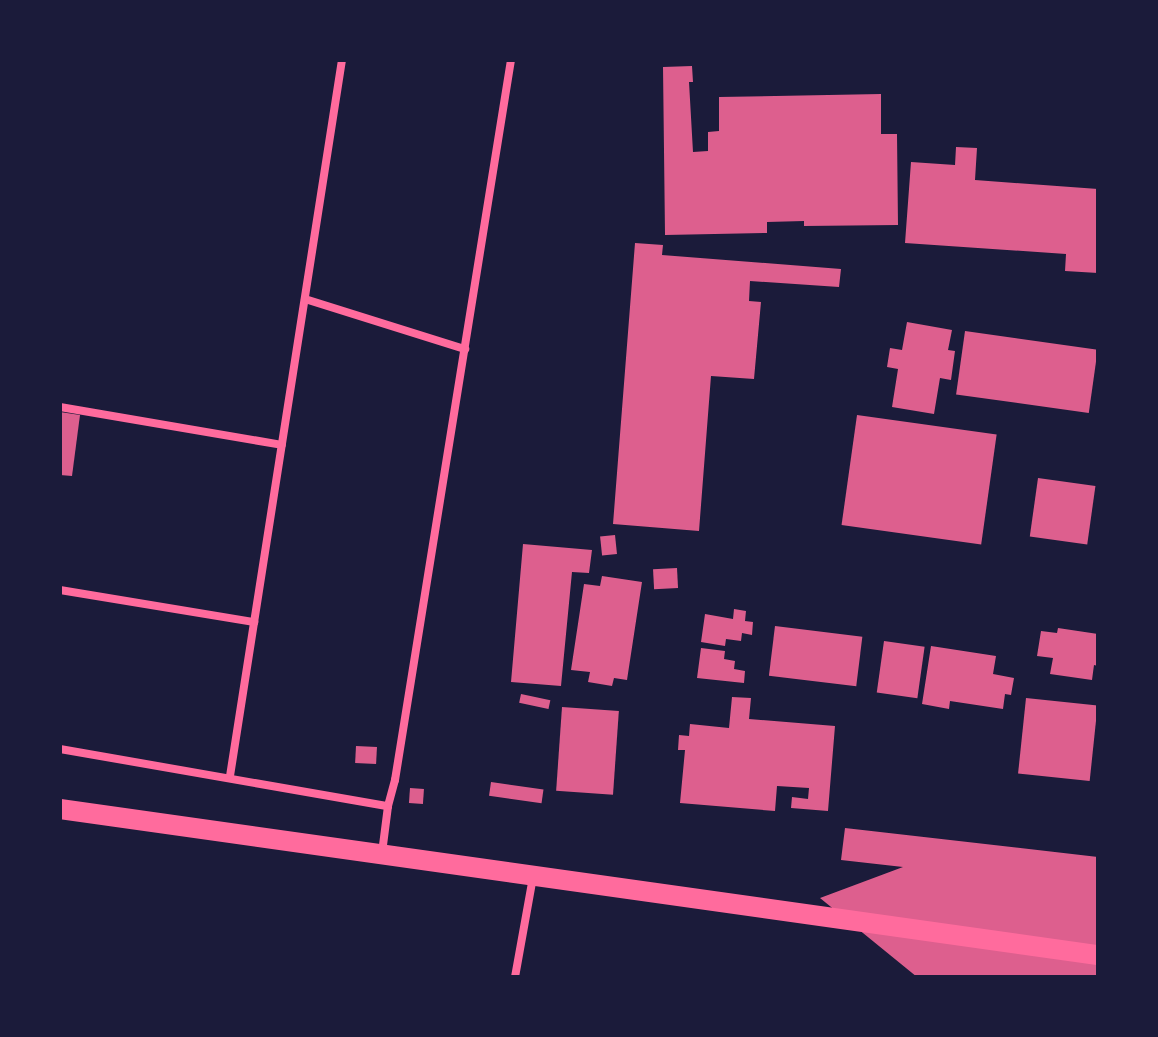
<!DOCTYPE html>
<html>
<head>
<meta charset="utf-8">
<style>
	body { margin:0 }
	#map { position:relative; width:1158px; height:1037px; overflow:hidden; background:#1b1b3a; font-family:Raleway,sans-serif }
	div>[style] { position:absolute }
	.building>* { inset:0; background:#dd5f8e; transform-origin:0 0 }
	.minor>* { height:8px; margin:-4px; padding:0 4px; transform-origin:4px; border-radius:4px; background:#ff6b9d }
	.primary>* { height:20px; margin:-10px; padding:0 10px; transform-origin:10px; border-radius:10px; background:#ff6b9d }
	span { translate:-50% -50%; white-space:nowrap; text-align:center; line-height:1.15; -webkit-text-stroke:6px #1b1b3a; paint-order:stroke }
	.frame { position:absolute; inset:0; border:62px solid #1b1b3a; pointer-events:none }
</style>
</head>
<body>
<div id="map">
	<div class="building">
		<i style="clip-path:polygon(692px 66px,693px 82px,689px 82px,693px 152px,708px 151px,708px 132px,719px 131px,719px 97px,881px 94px,881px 134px,897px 134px,898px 225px,804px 226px,804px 221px,767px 222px,767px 233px,665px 235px,663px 67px)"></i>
		<i style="clip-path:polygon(956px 147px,977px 148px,975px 180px,1098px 189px,1098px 273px,1065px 271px,1066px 254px,905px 243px,911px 162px,955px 165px)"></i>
		<i style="clip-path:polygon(635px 243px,663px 245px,662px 255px,841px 269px,839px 287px,750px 281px,749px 301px,761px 302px,754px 379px,711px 376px,699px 531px,613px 524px)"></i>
		<i style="clip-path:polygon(907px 322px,952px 330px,948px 350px,955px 351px,951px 380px,940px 378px,934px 414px,892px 407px,898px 369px,887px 367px,890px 348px,902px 350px)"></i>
		<i style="left:965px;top:331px;width:134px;height:64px;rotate:8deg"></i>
		<i style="clip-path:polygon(60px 412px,80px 415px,72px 476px,60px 475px)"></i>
		<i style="left:857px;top:415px;width:141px;height:111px;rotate:8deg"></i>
		<i style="left:1038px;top:478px;width:58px;height:59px;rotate:8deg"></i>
		<i style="left:615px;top:535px;width:19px;height:15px;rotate:84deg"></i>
		<i style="clip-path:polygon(523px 544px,592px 550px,589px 573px,572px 572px,561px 686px,511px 682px)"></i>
		<i style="left:677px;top:568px;width:20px;height:24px;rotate:87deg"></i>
		<i style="clip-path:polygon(602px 576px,642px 582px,627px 680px,614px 678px,612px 686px,588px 682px,590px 672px,571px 670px,584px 584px,600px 586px)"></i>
		<i style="clip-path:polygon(734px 609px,746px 611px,745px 621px,753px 622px,752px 635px,742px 633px,741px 641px,726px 639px,725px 646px,701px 642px,705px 614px,733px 619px)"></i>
		<i style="left:775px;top:626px;width:88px;height:50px;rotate:7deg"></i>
		<i style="clip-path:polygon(1058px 628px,1098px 634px,1098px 666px,1094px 665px,1092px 680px,1050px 674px,1053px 658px,1037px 656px,1041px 631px,1057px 633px)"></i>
		<i style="left:884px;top:641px;width:41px;height:52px;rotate:8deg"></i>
		<i style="clip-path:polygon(931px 646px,996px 656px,993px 674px,1014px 678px,1011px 695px,1005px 694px,1003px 709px,950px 701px,949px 709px,922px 704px)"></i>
		<i style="clip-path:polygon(701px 648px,725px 651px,724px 659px,735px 661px,734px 669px,745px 671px,744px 683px,697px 678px)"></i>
		<i style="left:521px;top:694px;width:30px;height:9px;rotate:12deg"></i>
		<i style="clip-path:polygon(732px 697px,751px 698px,749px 719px,835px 726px,828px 811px,791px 808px,792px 797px,808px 799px,809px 788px,777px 786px,775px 811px,680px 803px,685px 750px,678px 750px,679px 735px,689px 736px,690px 724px,729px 728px)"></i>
		<i style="left:1026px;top:698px;width:72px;height:76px;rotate:6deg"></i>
		<i style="left:562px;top:707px;width:57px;height:84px;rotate:4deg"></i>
		<i style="left:356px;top:746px;width:21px;height:17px;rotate:3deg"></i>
		<i style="left:491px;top:782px;width:53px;height:14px;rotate:8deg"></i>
		<i style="left:410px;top:788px;width:14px;height:15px;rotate:4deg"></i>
		<i style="clip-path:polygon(845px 828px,1098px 857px,1098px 977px,917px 977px,820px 898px,903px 867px,841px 860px)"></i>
	</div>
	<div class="minor">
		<i style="left:305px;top:299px;width:168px;rotate:17.4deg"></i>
		<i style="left:60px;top:407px;width:225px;rotate:9.7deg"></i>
		<i style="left:60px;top:590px;width:197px;rotate:9.4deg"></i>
		<i style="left:60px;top:749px;width:333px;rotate:9.9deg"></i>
		<i style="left:388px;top:806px;width:27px;rotate:-75deg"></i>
		<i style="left:395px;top:780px;width:729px;rotate:-80.85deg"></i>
		<i style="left:230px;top:776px;width:725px;rotate:-81.11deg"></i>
		<i style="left:382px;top:853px;width:47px;rotate:-82.7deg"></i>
		<i style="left:515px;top:977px;width:102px;rotate:-79.8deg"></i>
	</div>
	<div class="primary">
		<i style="left:60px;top:809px;width:1048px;rotate:8.01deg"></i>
	</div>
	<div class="frame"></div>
</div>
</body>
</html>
